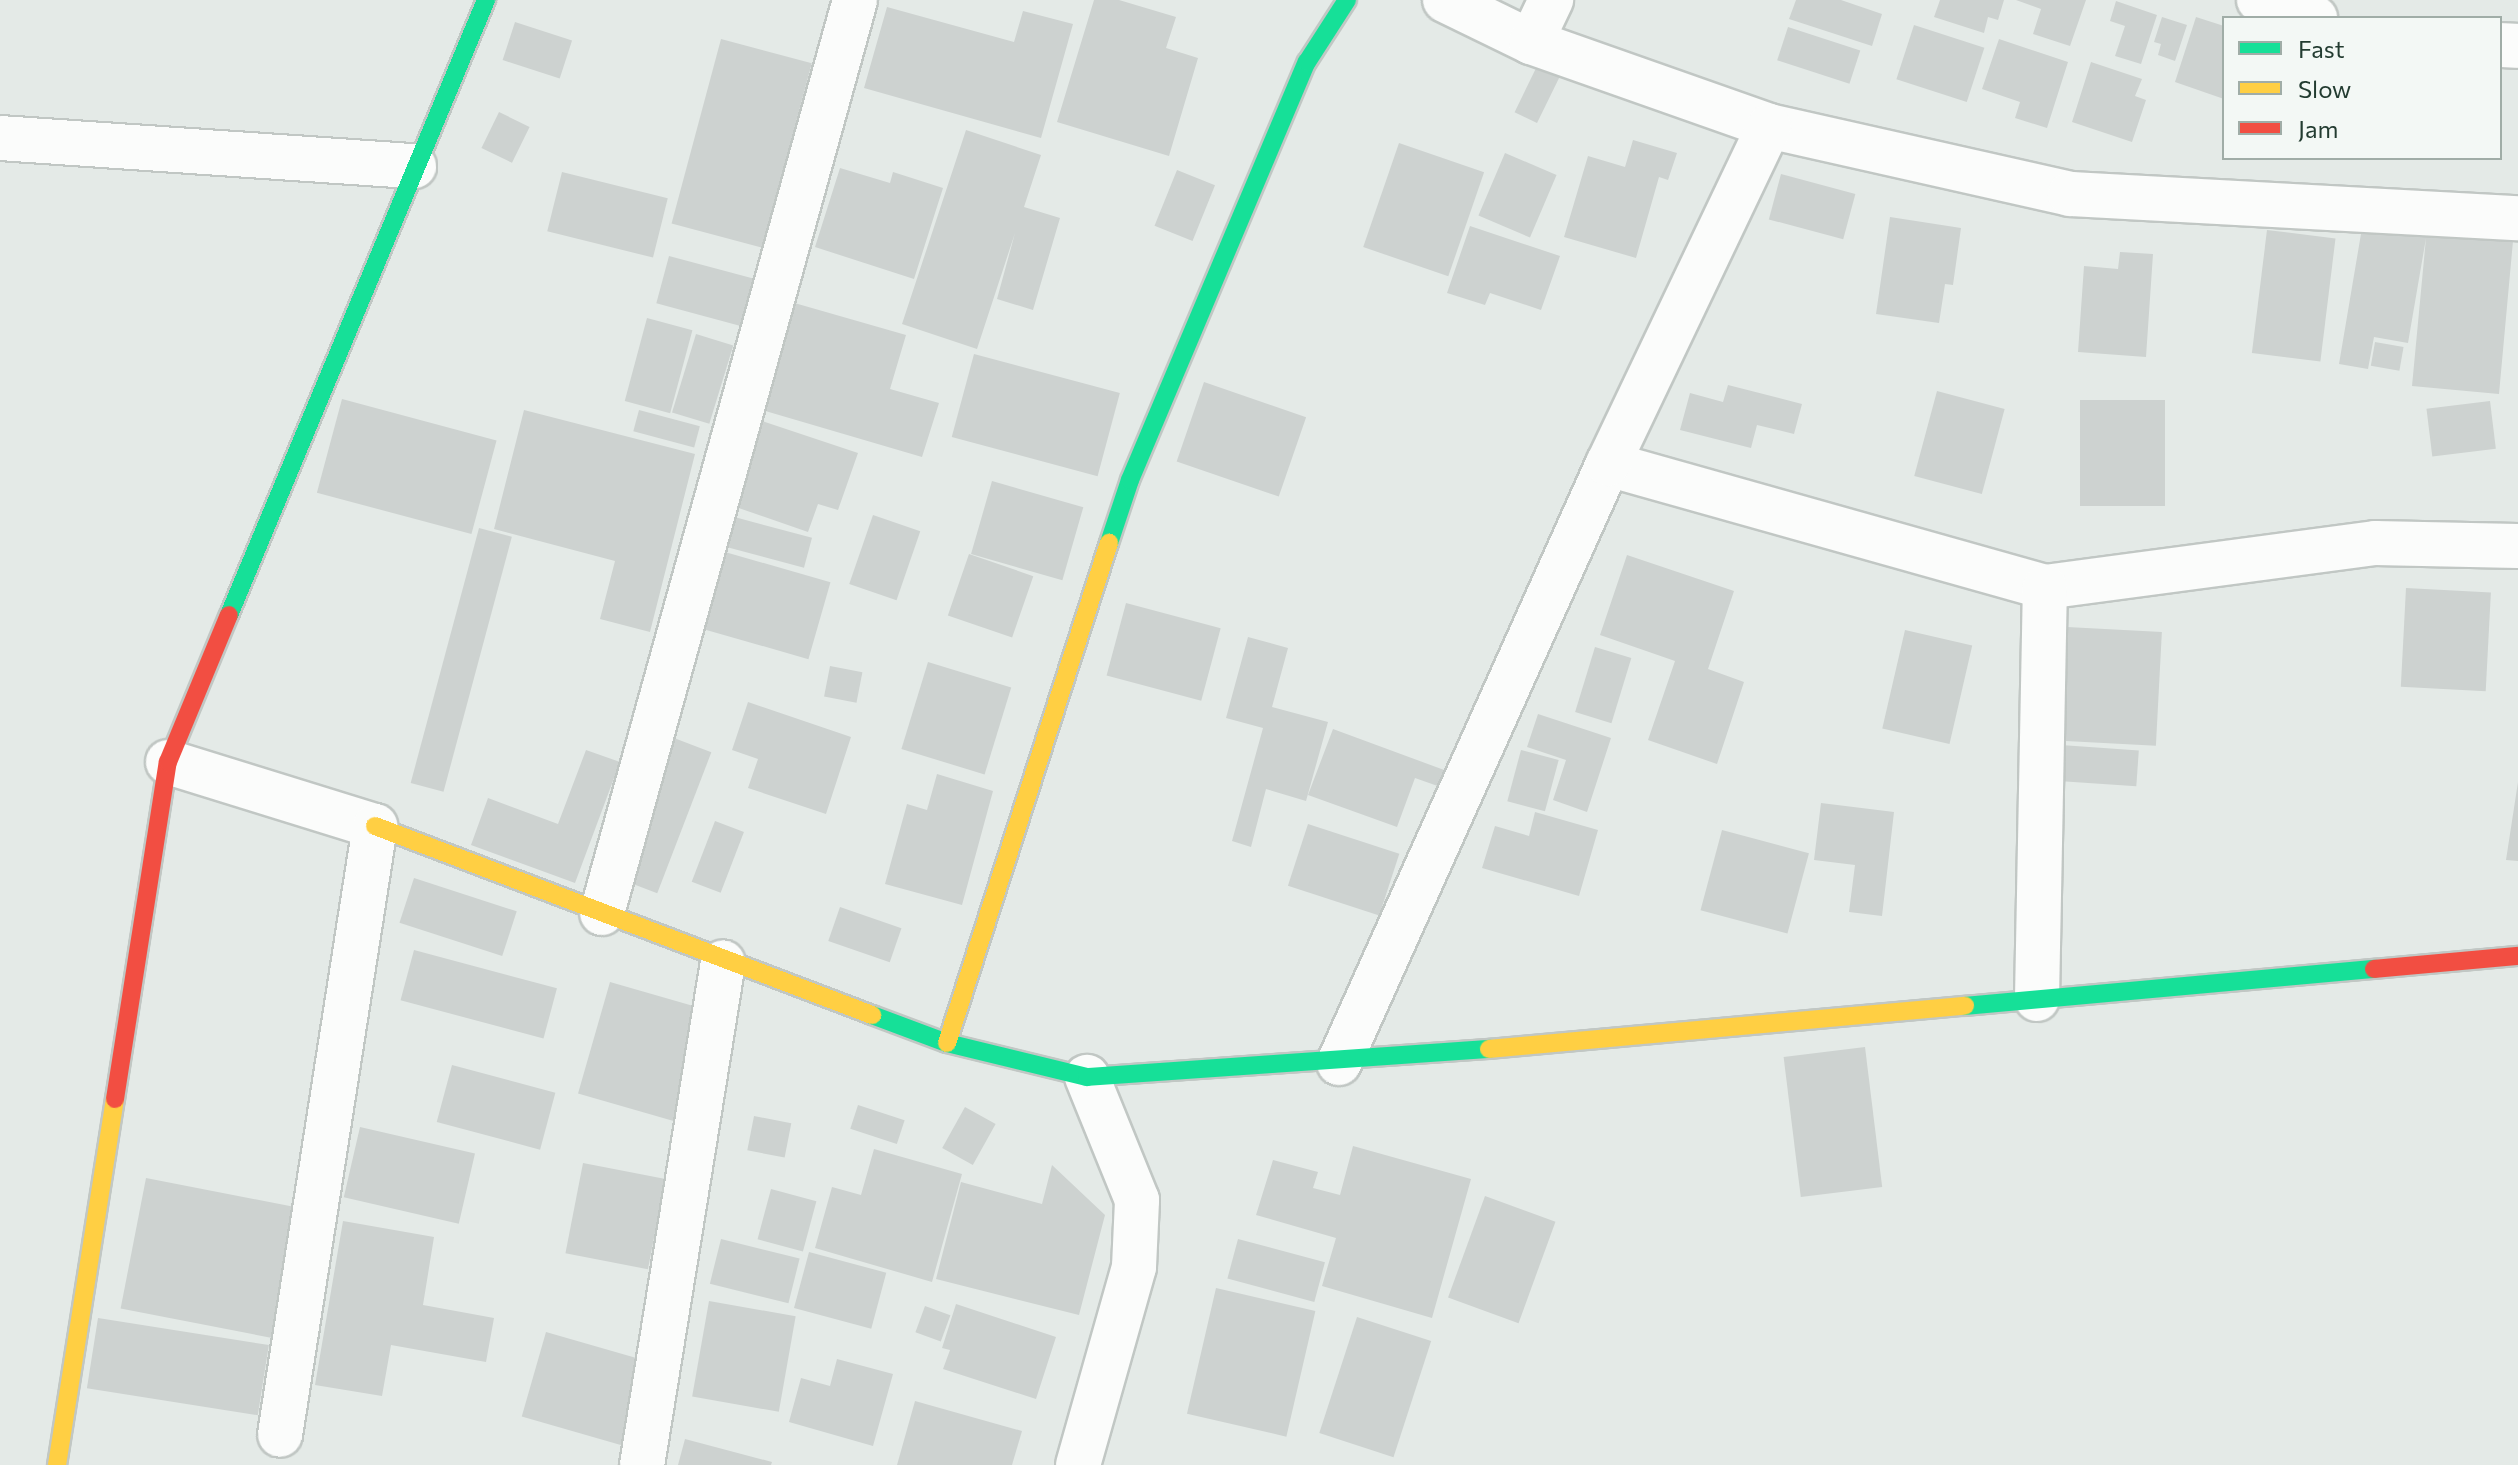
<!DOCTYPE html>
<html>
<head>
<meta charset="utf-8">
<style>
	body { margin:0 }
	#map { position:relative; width:2518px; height:1465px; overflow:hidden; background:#e4eae7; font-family:Commissioner,sans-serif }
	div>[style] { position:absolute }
	.building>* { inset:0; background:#cdd2d0; transform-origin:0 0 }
	.roads { filter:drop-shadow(2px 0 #c1c7c4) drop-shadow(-2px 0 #c1c7c4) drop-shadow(0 2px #c1c7c4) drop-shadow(0 -2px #c1c7c4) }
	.street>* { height:44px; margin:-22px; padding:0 22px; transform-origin:22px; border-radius:22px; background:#fbfcfb }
	.fast>* { height:18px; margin:-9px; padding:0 9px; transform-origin:9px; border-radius:9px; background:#16e098 }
	.slow>* { height:18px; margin:-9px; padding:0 9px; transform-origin:9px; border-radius:9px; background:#ffcf43 }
	.jam>* { height:18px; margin:-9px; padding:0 9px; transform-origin:9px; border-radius:9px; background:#f24e42 }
	span { translate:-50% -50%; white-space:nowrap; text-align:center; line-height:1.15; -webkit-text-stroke:6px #f3f8f5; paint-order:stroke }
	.legend { position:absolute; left:2222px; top:16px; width:280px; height:144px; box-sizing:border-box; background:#f3f8f5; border:2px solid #a0ada7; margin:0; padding:10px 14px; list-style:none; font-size:24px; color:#233c31 }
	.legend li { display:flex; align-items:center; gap:16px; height:40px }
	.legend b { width:40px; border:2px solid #a0ada7 }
</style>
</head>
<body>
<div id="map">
	<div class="building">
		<i style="clip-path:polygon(1094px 0,1119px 0,1176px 17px,1166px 48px,1198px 58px,1169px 156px,1057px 122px)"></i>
		<i style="clip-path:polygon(1796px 0,1841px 0,1882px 14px,1872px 46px,1789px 19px)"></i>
		<i style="clip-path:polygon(1940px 0,2004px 0,1998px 20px,1988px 17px,1984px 33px,1934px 17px)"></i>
		<i style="clip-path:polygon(2016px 0,2086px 0,2070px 46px,2033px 34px,2041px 9px)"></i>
		<i style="clip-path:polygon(2116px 1px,2157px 15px,2141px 64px,2115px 56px,2125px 26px,2110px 21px)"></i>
		<i style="clip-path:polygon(887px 7px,1014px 42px,1023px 11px,1073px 24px,1041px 138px,864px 88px)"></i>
		<i style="clip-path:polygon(2162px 17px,2187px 25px,2175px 61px,2158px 55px,2161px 44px,2154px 42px)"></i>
		<i style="clip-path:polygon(2196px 17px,2224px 26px,2224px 99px,2175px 82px)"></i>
		<i style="left:515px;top:22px;width:60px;height:40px;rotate:18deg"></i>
		<i style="left:1914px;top:25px;width:74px;height:57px;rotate:18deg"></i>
		<i style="left:1788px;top:27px;width:76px;height:35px;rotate:18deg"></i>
		<i style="left:721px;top:39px;width:94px;height:191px;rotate:15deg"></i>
		<i style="clip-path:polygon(1999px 39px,2068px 62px,2047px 128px,2015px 118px,2020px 102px,1982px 89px)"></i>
		<i style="left:1540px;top:60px;width:25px;height:58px;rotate:26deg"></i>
		<i style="clip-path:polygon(2091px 62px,2142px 79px,2135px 96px,2146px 100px,2132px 142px,2072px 122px)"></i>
		<i style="left:499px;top:112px;width:34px;height:40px;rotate:26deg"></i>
		<i style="clip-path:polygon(966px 130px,1041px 155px,1024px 207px,1060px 218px,1033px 310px,997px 299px,1015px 233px,977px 349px,902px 324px)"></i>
		<i style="clip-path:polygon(1633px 140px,1677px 153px,1668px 180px,1659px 177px,1636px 258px,1564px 237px,1588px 156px,1625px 167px)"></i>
		<i style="left:1399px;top:143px;width:90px;height:110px;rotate:19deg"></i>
		<i style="left:1505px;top:153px;width:56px;height:68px;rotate:23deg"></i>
		<i style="clip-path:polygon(840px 168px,890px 183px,893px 172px,943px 188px,914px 279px,815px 247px)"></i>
		<i style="left:1177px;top:170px;width:41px;height:60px;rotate:22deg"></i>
		<i style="left:562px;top:172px;width:109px;height:61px;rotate:14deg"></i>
		<i style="left:1781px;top:174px;width:77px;height:47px;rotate:15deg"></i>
		<i style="clip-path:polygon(1890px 217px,1961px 228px,1953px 285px,1945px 284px,1939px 323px,1876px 314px)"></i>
		<i style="clip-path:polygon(2363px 222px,2513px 241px,2499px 394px,2412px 386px,2426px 238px,2408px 343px,2374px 337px,2368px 369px,2339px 364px)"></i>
		<i style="clip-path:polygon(1470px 226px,1560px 256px,1541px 310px,1490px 293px,1485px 305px,1447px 293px)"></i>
		<i style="left:2267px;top:230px;width:69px;height:124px;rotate:7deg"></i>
		<i style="clip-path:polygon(2120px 252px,2153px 254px,2146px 357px,2078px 352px,2084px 266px,2118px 269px)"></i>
		<i style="left:669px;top:256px;width:94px;height:49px;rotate:15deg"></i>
		<i style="clip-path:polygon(791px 302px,906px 335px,890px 389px,939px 403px,922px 457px,759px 409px)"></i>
		<i style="left:647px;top:318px;width:47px;height:86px;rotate:15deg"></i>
		<i style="left:696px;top:334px;width:39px;height:82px;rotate:17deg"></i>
		<i style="left:2375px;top:342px;width:29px;height:24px;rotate:10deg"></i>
		<i style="left:974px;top:354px;width:151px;height:86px;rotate:15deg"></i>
		<i style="left:1204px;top:382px;width:108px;height:84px;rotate:19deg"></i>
		<i style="clip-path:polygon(1728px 385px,1802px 404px,1794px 434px,1757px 425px,1751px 448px,1680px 430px,1690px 393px,1723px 402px)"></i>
		<i style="left:1937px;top:391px;width:70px;height:88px;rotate:15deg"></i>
		<i style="left:342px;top:399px;width:160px;height:97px;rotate:15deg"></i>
		<i style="left:2080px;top:400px;width:85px;height:106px"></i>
		<i style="left:2490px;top:401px;width:48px;height:64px;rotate:83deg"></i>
		<i style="clip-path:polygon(524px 410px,695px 454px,650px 632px,600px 619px,615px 561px,494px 529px)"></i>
		<i style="left:639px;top:410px;width:63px;height:22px;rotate:15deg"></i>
		<i style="clip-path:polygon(759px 420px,858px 453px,838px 510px,818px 504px,808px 532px,730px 505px)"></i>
		<i style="left:992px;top:481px;width:95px;height:76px;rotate:16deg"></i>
		<i style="left:727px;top:515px;width:88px;height:31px;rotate:15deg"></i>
		<i style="left:873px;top:515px;width:50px;height:73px;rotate:19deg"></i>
		<i style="left:479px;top:528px;width:34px;height:264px;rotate:15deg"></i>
		<i style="left:718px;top:550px;width:117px;height:80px;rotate:16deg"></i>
		<i style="left:969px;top:554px;width:68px;height:65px;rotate:19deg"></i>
		<i style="clip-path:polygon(1627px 555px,1734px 591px,1708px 669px,1744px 682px,1717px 764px,1648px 740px,1675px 661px,1600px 635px)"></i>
		<i style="left:2406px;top:588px;width:85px;height:99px;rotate:3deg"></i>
		<i style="left:1126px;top:603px;width:98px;height:75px;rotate:15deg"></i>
		<i style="left:2067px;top:627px;width:95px;height:114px;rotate:3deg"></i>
		<i style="left:1905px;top:630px;width:69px;height:101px;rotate:13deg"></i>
		<i style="clip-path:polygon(1248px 637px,1288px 648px,1272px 707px,1328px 722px,1306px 801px,1266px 789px,1251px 847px,1232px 841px,1263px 728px,1226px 718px)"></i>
		<i style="left:1595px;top:647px;width:38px;height:68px;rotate:17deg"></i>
		<i style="left:928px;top:662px;width:87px;height:91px;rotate:17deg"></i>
		<i style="left:830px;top:666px;width:33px;height:31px;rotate:11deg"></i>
		<i style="clip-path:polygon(748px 702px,851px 737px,826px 814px,748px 788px,758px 759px,732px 750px)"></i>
		<i style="clip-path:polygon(1538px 714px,1611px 738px,1587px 812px,1553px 800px,1566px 760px,1527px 747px)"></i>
		<i style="clip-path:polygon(1333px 729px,1455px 774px,1449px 790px,1415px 778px,1397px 827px,1308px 795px)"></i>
		<i style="left:674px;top:738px;width:40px;height:151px;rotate:21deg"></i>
		<i style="left:2061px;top:745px;width:78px;height:36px;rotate:4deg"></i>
		<i style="clip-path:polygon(586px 750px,620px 762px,575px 883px,471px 845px,488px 798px,558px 824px)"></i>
		<i style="left:1521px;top:750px;width:39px;height:53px;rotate:15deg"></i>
		<i style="clip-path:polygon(937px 774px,993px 791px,962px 905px,885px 884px,907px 804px,927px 810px)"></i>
		<i style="clip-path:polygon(2518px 782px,2518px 861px,2506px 860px)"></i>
		<i style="clip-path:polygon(1821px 803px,1894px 812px,1882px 916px,1849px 912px,1855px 865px,1814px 860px)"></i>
		<i style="clip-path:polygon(1535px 812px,1598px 830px,1579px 896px,1482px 868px,1495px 826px,1529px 836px)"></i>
		<i style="left:715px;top:821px;width:31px;height:65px;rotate:21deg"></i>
		<i style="left:1308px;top:824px;width:96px;height:65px;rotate:18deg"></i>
		<i style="left:1722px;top:830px;width:90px;height:83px;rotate:15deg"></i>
		<i style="left:414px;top:878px;width:108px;height:47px;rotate:18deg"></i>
		<i style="left:840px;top:907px;width:65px;height:36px;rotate:19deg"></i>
		<i style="left:414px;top:950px;width:148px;height:52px;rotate:15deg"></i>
		<i style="left:610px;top:982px;width:103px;height:116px;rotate:16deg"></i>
		<i style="left:1865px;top:1047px;width:141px;height:82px;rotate:83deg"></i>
		<i style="left:452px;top:1065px;width:107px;height:59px;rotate:15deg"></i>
		<i style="left:858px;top:1105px;width:49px;height:25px;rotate:18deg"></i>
		<i style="left:965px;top:1107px;width:35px;height:47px;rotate:29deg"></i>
		<i style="left:754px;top:1116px;width:38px;height:35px;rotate:11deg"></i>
		<i style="left:360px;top:1127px;width:118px;height:72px;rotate:13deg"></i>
		<i style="clip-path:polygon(1353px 1146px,1471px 1179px,1432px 1318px,1322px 1286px,1336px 1238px,1256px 1215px,1273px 1160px,1318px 1172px,1313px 1188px,1340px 1195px)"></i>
		<i style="clip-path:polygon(874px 1149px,962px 1174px,932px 1282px,815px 1248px,832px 1187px,861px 1195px)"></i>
		<i style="left:583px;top:1163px;width:84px;height:92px;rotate:11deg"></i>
		<i style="clip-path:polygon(1052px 1165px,1105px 1215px,1079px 1315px,936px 1279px,961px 1182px,1042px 1204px)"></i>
		<i style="left:146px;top:1178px;width:153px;height:133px;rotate:11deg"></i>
		<i style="left:771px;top:1189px;width:47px;height:52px;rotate:15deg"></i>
		<i style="left:1485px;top:1196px;width:75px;height:108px;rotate:20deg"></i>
		<i style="clip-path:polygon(343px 1221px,434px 1237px,423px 1305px,494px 1318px,486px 1362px,391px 1345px,382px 1396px,315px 1385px)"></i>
		<i style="left:721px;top:1239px;width:81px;height:46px;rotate:14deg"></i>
		<i style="left:1238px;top:1239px;width:90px;height:41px;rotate:15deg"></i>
		<i style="left:809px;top:1252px;width:80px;height:58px;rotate:15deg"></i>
		<i style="left:1216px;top:1288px;width:102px;height:129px;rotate:13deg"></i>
		<i style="left:709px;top:1301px;width:88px;height:97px;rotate:10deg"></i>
		<i style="clip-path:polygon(956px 1304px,1056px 1337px,1036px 1399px,943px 1369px,950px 1350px,942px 1348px)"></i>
		<i style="left:925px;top:1306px;width:27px;height:28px;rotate:20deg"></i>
		<i style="left:1357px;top:1317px;width:78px;height:122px;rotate:18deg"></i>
		<i style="left:98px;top:1318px;width:173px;height:71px;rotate:9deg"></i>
		<i style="left:546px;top:1332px;width:103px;height:88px;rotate:16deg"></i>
		<i style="clip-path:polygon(837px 1359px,893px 1374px,873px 1446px,789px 1422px,801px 1378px,830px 1386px)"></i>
		<i style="clip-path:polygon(915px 1401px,1022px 1431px,1012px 1465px,897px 1465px)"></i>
		<i style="clip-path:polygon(685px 1439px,772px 1462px,771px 1465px,678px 1465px)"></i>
	</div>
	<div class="roads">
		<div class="street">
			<i style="left:1445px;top:0;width:96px;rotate:26deg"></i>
			<i style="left:1531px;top:42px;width:252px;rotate:19.4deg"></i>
			<i style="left:1769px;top:126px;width:309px;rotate:12.7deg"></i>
			<i style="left:2070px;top:194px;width:449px;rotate:3.1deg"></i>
			<i style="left:2259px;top:0;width:59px;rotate:17.8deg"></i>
			<i style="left:1531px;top:42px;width:47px;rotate:-64.5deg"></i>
			<i style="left:2500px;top:45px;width:18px;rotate:3deg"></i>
			<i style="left:0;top:138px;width:415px;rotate:3.9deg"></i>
			<i style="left:1608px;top:464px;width:454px;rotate:15.7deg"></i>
			<i style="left:2045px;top:587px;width:333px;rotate:-7.6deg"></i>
			<i style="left:2375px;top:543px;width:143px;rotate:1.2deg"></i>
			<i style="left:168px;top:762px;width:217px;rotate:17.2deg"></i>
			<i style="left:375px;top:826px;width:616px;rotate:98.87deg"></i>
			<i style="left:602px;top:913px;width:947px;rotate:-74.51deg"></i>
			<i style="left:2037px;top:999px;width:412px;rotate:-88.9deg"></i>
			<i style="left:1339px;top:1063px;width:657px;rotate:-65.82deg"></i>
			<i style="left:1608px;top:464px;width:374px;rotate:-64.5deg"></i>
			<i style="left:642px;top:1465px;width:509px;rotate:-80.85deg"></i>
			<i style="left:1078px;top:1465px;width:206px;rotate:-74.2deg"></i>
			<i style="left:1134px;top:1267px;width:67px;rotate:-87.4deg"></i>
			<i style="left:1137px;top:1200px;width:133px;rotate:-112.1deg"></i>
		</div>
		<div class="fast">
			<i style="left:1109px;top:543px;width:66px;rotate:-71.6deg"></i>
			<i style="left:1130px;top:480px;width:454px;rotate:-67.1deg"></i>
			<i style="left:1307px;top:62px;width:74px;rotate:-57.2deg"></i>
			<i style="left:229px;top:615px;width:667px;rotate:-67.32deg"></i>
			<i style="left:1965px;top:1006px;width:411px;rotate:-5.2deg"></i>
			<i style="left:872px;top:1015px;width:80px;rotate:20.5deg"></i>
			<i style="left:947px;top:1043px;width:144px;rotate:13.7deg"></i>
			<i style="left:1087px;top:1077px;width:403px;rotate:-4deg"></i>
		</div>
		<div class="slow">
			<i style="left:375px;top:826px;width:532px;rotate:20.82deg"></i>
			<i style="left:947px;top:1043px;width:526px;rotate:-72.05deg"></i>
			<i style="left:1489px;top:1049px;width:478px;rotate:-5.2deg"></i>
			<i style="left:57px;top:1465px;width:371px;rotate:-81deg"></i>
		</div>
		<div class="jam">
			<i style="left:2374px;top:969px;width:145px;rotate:-5.2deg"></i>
			<i style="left:115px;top:1099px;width:341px;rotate:-81.1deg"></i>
			<i style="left:168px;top:762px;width:159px;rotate:-67.5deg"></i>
		</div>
	</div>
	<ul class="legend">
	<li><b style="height:10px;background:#16e098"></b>Fast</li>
	<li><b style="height:10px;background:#ffcf43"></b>Slow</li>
	<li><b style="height:10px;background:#f24e42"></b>Jam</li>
	</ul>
</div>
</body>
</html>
